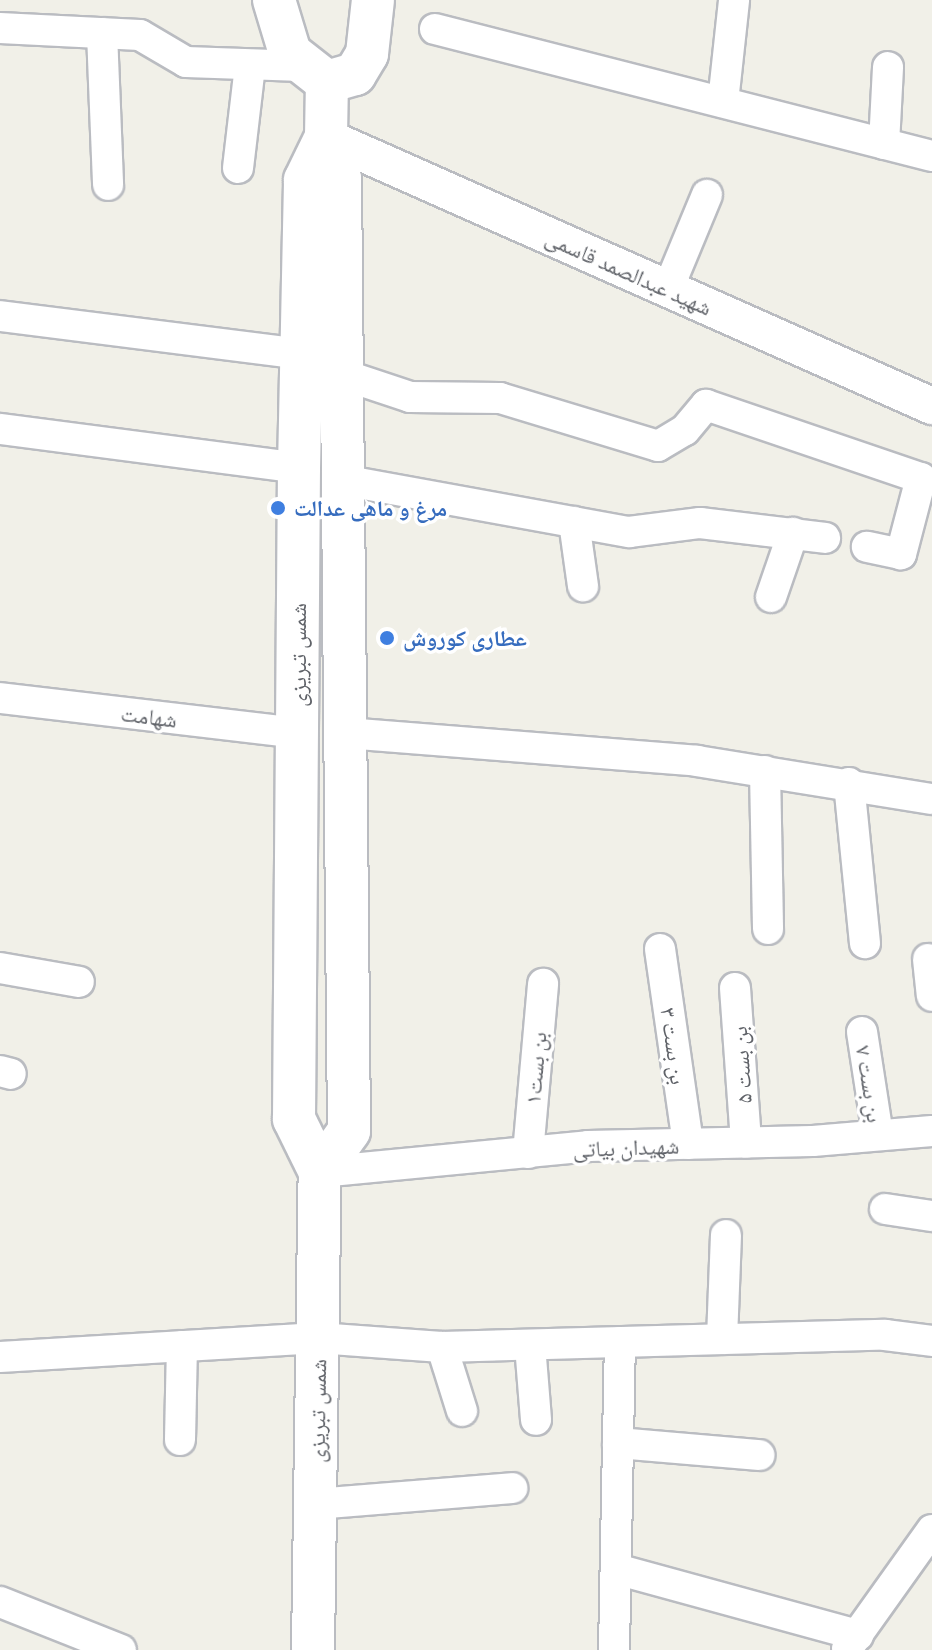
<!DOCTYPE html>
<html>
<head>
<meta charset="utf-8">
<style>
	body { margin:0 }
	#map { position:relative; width:932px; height:1650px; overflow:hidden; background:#f1f0e8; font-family:Ubuntu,"Noto Naskh Arabic",sans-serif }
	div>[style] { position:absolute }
	.roads { filter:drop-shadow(2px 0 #babcc1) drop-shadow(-2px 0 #babcc1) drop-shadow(0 2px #babcc1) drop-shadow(0 -2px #babcc1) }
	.minor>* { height:30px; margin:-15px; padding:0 15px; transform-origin:15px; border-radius:15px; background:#fff }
	.tertiary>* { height:36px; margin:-18px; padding:0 18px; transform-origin:18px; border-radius:18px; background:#fff }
	.secondary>* { height:42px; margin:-21px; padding:0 21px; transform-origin:21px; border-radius:21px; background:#fff }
	.dots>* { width:22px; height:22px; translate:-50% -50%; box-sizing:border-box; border:4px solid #fff; border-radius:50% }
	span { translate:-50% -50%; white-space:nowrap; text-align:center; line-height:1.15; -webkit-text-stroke:7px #fff; paint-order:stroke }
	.street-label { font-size:22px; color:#5f6268 }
	.shop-label { font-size:22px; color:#366cbe; font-weight:700 }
	.left { translate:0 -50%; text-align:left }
</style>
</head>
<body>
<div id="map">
	<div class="roads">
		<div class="minor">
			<i style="left:0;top:28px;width:140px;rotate:2.9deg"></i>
			<i style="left:140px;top:35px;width:53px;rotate:30.4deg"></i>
			<i style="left:186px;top:62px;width:116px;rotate:2deg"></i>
			<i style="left:435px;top:29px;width:513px;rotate:14.33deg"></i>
			<i style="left:102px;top:33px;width:152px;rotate:87.7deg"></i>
			<i style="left:723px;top:102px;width:103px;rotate:-83.8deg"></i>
			<i style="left:884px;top:144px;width:77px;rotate:-87deg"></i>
			<i style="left:238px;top:168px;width:103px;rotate:-83.3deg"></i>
			<i style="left:668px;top:289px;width:102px;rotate:-67.5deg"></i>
			<i style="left:0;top:316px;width:302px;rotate:7.2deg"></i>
			<i style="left:341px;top:374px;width:73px;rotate:18.4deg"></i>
			<i style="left:410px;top:397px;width:90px;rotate:0.6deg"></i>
			<i style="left:500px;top:398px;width:165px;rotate:16.9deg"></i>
			<i style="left:658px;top:446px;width:31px;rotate:-31deg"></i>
			<i style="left:685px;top:430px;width:33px;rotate:-50deg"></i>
			<i style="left:706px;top:405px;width:227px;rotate:18.8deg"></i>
			<i style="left:921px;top:478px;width:79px;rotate:104.7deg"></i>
			<i style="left:901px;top:554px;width:35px;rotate:-168deg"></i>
			<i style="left:0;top:429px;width:302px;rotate:7.4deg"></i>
			<i style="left:342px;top:480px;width:292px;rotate:10.3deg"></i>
			<i style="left:629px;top:532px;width:72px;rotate:-7.2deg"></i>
			<i style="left:700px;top:523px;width:126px;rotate:6.8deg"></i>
			<i style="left:574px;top:522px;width:65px;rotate:82deg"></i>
			<i style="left:771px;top:597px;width:68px;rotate:-71deg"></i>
			<i style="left:0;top:698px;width:299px;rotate:6.7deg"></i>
			<i style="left:345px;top:733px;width:353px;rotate:4.5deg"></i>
			<i style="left:697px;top:761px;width:238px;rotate:9.2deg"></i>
			<i style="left:765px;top:771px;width:158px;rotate:88.9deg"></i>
			<i style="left:849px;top:783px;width:161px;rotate:84.3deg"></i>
			<i style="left:660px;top:949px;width:197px;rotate:81.8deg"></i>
			<i style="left:928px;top:959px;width:37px;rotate:84deg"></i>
			<i style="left:0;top:968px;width:80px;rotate:10deg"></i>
			<i style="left:735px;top:988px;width:155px;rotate:85.9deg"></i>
			<i style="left:862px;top:1032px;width:104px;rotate:81.2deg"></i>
			<i style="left:0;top:1071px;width:11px;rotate:15deg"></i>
			<i style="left:528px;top:1153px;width:170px;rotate:-84.9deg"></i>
			<i style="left:320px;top:1172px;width:269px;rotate:-5.5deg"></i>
			<i style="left:588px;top:1146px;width:225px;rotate:-1.3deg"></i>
			<i style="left:813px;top:1141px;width:119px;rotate:-4.8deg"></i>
			<i style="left:885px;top:1209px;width:48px;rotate:8.5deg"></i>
			<i style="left:722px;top:1339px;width:104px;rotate:-87.8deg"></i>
			<i style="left:530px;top:1345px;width:75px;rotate:85.4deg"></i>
			<i style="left:442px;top:1347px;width:67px;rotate:72.6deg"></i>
			<i style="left:0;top:1357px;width:319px;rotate:-3.4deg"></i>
			<i style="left:318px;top:1338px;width:124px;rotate:4.2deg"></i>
			<i style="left:442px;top:1347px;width:443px;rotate:-1.6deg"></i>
			<i style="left:885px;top:1335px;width:47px;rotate:7.3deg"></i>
			<i style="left:180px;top:1440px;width:94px;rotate:-88.8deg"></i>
			<i style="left:618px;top:1443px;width:142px;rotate:4.9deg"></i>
			<i style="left:315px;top:1504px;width:198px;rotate:-4.6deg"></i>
			<i style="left:616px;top:1569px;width:251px;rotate:15.3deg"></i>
			<i style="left:0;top:1602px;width:130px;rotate:21.6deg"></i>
			<i style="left:847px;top:1649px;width:146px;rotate:-54.5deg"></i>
			<i style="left:614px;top:1650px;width:308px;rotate:-88.9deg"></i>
		</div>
		<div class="tertiary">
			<i style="left:326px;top:137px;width:663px;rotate:23.94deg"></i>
		</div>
		<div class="secondary">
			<i style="left:274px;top:0;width:55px;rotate:73.2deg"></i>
			<i style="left:290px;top:53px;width:47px;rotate:38.1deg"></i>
			<i style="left:327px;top:82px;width:29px;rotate:-16deg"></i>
			<i style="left:355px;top:74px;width:23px;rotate:-59deg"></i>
			<i style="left:367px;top:54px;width:54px;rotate:-83.7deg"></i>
			<i style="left:320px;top:1172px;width:50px;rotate:-54.7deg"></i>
			<i style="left:349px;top:1131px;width:952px;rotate:-90.54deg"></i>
			<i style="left:340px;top:179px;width:44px;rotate:-108.4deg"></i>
			<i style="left:326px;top:137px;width:55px;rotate:-89deg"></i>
			<i style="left:313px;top:1650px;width:478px;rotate:-89.2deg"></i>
			<i style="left:320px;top:1172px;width:59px;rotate:-116.1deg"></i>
			<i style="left:294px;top:1119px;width:651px;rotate:-89.56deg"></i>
			<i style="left:299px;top:468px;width:288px;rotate:-88.8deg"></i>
			<i style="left:305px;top:180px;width:48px;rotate:-64deg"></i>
		</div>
	</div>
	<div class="dots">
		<i style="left:278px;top:508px;background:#3f7fe0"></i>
		<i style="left:387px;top:638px;background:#3f7fe0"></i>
	</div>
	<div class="street-label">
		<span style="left:629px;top:272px;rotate:24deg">شهید عبدالصمد قاسمی</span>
		<span style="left:298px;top:655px;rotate:-90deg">شمس تبریزی</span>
		<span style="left:149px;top:716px;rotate:7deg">شهامت</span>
		<span style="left:674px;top:1046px;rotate:82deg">بن بست ۳</span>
		<span style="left:741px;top:1065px;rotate:-94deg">بن بست ۵</span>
		<span style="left:535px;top:1068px;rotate:-85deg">بن بست۱</span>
		<span style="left:870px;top:1084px;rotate:81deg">بن بست ۷</span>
		<span style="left:626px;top:1147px;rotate:-2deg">شهیدان بیاتی</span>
		<span style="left:317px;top:1411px;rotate:-89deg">شمس تبریزی</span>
	</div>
	<div class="shop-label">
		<span class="left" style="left:294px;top:508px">مرغ و ماهی عدالت</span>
		<span class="left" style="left:403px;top:638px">عطاری کوروش</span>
	</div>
</div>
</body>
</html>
